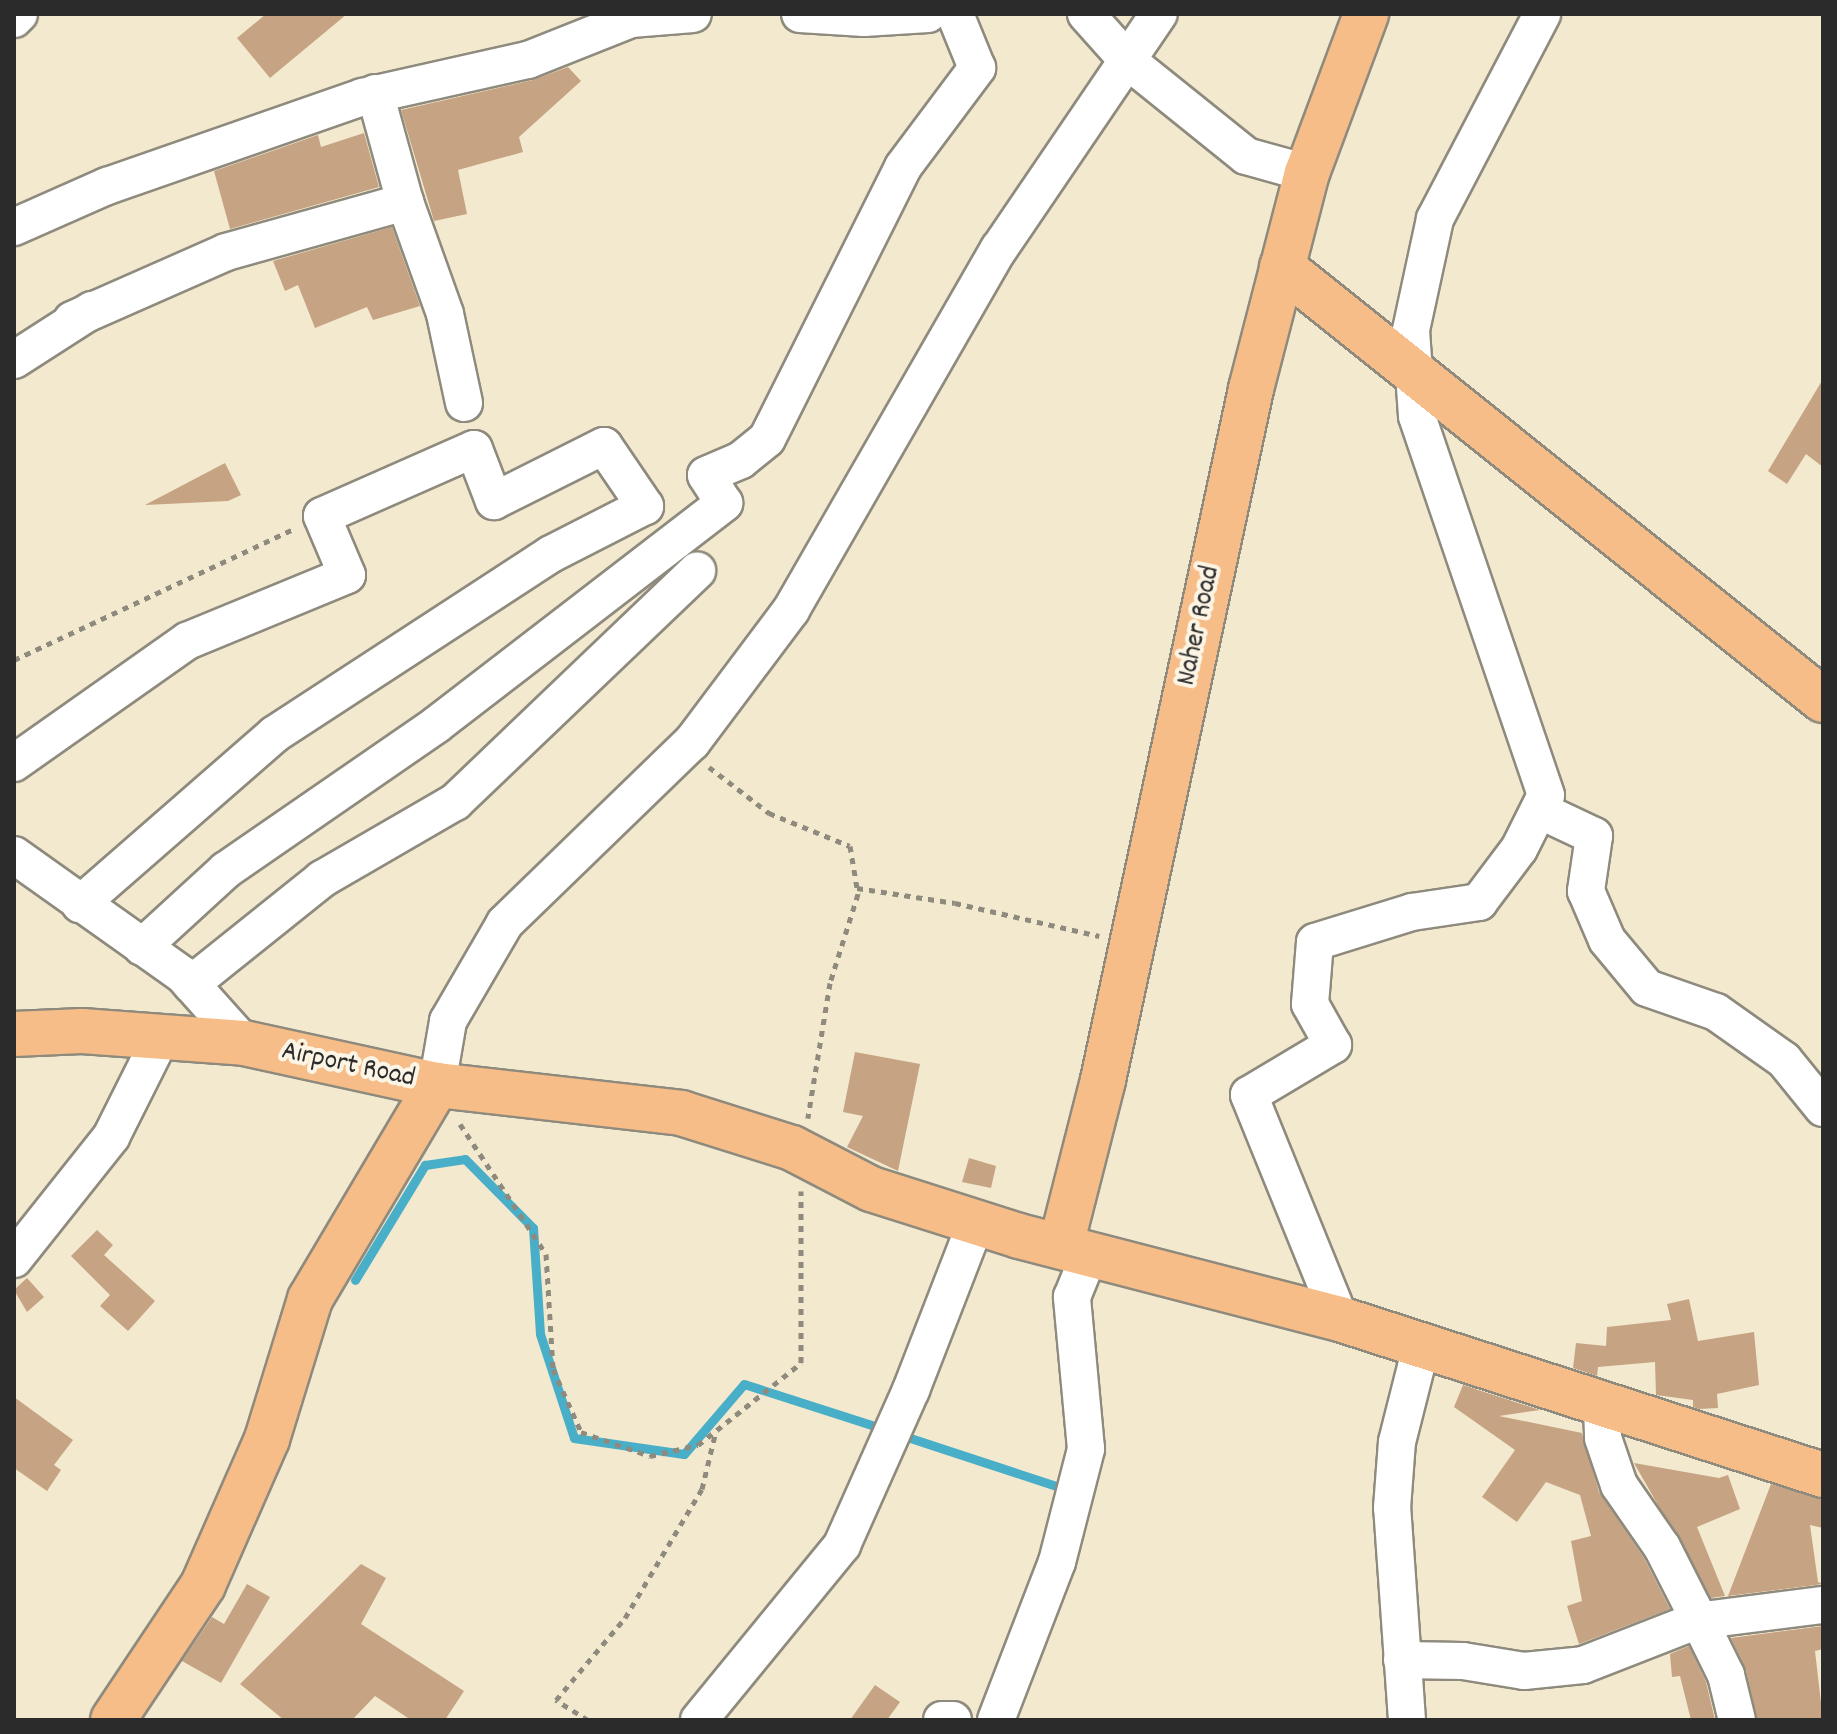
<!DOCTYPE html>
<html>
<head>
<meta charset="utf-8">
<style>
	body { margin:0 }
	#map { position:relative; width:1837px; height:1734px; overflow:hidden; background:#f2e9cf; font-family:Dekko,sans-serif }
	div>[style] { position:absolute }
	.stream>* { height:9px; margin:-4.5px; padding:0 4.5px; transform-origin:4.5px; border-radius:4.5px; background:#49aec8 }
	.building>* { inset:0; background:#c6a382 }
	.path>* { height:5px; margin-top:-2.5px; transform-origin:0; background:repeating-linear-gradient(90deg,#8e8a7d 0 6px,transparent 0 12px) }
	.roads { filter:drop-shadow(2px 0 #8e8a7d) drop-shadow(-2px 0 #8e8a7d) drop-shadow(0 2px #8e8a7d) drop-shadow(0 -2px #8e8a7d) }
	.minor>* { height:36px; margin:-18px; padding:0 18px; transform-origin:18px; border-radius:18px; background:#fff }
	.major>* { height:44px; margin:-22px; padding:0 22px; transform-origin:22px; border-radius:22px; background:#f7bd88 }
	span { translate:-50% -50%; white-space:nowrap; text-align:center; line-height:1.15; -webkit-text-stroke:8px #fcf5e5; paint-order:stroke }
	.street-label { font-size:28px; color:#2b2b2b }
	.frame { position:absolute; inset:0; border:16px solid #2b2b2b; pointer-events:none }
</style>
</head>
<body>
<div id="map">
	<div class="stream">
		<i style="left:355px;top:1280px;width:135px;rotate:-58.7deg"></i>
		<i style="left:425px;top:1165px;width:40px;rotate:-8.5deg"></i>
		<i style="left:465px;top:1159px;width:97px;rotate:45.4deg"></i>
		<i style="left:533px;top:1228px;width:106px;rotate:86.2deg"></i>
		<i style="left:540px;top:1334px;width:109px;rotate:71.9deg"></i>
		<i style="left:574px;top:1438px;width:111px;rotate:8.3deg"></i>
		<i style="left:684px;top:1454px;width:92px;rotate:-49.4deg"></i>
		<i style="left:744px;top:1384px;width:147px;rotate:17.8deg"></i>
		<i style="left:898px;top:1434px;width:173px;rotate:18.2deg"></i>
	</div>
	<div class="building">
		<i style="clip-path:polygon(266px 14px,347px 14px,270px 78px,237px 38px)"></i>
		<i style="clip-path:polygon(568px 67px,581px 81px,519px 137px,523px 152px,458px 170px,467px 214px,434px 221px,401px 110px,533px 80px)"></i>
		<i style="clip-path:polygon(364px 133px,379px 187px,230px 229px,214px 171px,318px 135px,321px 147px)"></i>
		<i style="clip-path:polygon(392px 227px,420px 306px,373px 320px,367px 307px,315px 328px,298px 285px,285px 291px,273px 261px)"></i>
		<i style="clip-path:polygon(1823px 379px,1823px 467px,1806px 454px,1787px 484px,1768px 471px)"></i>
		<i style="clip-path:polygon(225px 463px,241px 495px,228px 501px,145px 505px)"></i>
		<i style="clip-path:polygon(855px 1052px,920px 1064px,898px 1171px,847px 1147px,863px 1116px,843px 1112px)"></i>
		<i style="clip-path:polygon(969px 1158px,996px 1166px,991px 1188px,962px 1182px)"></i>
		<i style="clip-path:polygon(97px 1230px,113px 1245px,104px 1255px,155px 1301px,128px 1331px,100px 1306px,110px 1295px,71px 1256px)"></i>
		<i style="clip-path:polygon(27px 1278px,44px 1297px,27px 1312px,14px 1290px)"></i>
		<i style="clip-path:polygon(1689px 1299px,1698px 1341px,1754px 1332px,1759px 1385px,1717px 1394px,1718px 1408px,1699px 1409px,1693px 1407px,1693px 1400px,1656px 1395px,1655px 1362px,1598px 1367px,1597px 1376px,1573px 1368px,1576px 1343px,1606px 1346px,1607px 1327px,1671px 1320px,1667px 1304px)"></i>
		<i style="clip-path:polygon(1463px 1385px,1540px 1410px,1499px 1416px,1582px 1433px,1599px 1492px,1644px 1558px,1670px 1609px,1579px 1644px,1567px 1606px,1582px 1601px,1571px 1541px,1591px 1536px,1580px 1495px,1546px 1482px,1517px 1522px,1482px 1497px,1515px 1450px,1454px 1407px)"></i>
		<i style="clip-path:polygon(14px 1397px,73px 1440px,54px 1465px,61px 1470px,47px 1491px,14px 1468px)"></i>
		<i style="clip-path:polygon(1634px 1463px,1719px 1478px,1728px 1475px,1740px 1509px,1697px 1527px,1725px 1596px,1711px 1598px)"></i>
		<i style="clip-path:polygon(1771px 1484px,1823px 1499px,1823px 1528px,1810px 1525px,1818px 1582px,1823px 1584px,1728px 1596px)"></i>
		<i style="clip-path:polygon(361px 1564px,386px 1578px,361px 1624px,464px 1691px,445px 1720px,411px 1720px,375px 1696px,352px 1720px,284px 1720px,240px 1684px)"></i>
		<i style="clip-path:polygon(247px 1584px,270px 1597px,221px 1683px,182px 1661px,212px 1617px,224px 1624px)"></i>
		<i style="clip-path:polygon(1823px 1626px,1823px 1649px,1815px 1651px,1823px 1720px,1757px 1720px,1746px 1670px,1731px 1638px)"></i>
		<i style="clip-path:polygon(1689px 1646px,1706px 1682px,1715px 1720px,1691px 1720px,1680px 1676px,1672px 1677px,1670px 1654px)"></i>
		<i style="clip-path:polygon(875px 1685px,900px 1702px,887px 1720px,850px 1720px)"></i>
	</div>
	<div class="path">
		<i style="left:14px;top:660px;width:311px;rotate:-25.1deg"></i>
		<i style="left:709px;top:767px;width:76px;rotate:37.5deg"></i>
		<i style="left:769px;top:813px;width:87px;rotate:22.2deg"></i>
		<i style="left:850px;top:846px;width:49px;rotate:80.5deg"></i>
		<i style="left:858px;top:894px;width:93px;rotate:107.5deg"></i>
		<i style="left:830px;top:983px;width:137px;rotate:99.3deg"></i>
		<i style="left:857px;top:888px;width:99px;rotate:8.7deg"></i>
		<i style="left:955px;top:903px;width:148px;rotate:12.9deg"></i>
		<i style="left:460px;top:1124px;width:156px;rotate:56.5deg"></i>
		<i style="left:546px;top:1254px;width:115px;rotate:86.5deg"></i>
		<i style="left:553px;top:1369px;width:69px;rotate:66deg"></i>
		<i style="left:581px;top:1432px;width:73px;rotate:19.2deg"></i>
		<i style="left:650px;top:1456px;width:49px;rotate:-12.9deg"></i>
		<i style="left:698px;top:1445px;width:132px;rotate:-38.5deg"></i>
		<i style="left:801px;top:1363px;width:172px;rotate:-90deg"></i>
		<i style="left:588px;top:1720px;width:38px;rotate:-148deg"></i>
		<i style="left:556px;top:1700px;width:107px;rotate:-49.9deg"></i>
		<i style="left:625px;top:1618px;width:150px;rotate:-59.2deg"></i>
		<i style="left:702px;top:1489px;width:56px;rotate:-76.5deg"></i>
	</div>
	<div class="roads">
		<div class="minor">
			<i style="left:800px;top:14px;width:64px;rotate:3.6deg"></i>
			<i style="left:864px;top:18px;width:64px;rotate:-3.6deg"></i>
			<i style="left:1086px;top:14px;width:63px;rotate:48.2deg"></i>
			<i style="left:1128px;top:61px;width:151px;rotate:38.8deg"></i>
			<i style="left:1246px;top:156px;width:63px;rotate:15.6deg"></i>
			<i style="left:14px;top:19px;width:7px;rotate:-45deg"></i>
			<i style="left:375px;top:93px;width:113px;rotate:74.6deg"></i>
			<i style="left:405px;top:202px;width:119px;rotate:70.3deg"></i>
			<i style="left:445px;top:314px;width:91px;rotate:77.9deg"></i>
			<i style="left:14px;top:227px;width:102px;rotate:-23.8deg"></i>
			<i style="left:107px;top:186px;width:270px;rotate:-19.2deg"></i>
			<i style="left:362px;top:97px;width:170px;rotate:-12.6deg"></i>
			<i style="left:528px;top:60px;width:111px;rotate:-21.7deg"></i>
			<i style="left:631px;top:19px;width:62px;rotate:-4.6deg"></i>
			<i style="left:72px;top:320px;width:168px;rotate:-23.8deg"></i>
			<i style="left:226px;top:252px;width:186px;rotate:-15.6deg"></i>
			<i style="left:14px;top:360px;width:93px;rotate:-32.7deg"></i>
			<i style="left:14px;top:763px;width:212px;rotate:-35.2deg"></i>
			<i style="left:187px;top:641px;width:173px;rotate:-22.4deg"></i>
			<i style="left:347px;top:575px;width:64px;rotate:-113deg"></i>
			<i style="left:322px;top:516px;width:166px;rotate:-23.8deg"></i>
			<i style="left:474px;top:449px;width:56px;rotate:69deg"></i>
			<i style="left:494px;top:501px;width:123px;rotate:-26.6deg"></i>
			<i style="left:604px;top:446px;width:73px;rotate:55.7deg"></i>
			<i style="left:645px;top:506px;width:106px;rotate:152.9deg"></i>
			<i style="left:551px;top:554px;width:330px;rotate:146.9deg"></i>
			<i style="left:275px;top:734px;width:259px;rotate:138.9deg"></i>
			<i style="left:1539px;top:810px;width:61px;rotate:25.3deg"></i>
			<i style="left:1594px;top:836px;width:56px;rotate:98.3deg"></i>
			<i style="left:1586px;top:891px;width:53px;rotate:66.8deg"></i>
			<i style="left:1607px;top:940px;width:62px;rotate:50.2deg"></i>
			<i style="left:1647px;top:988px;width:73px;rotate:19.2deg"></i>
			<i style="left:1716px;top:1012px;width:83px;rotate:35.2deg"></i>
			<i style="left:1784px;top:1060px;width:62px;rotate:50.9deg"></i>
			<i style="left:14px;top:855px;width:207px;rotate:35.4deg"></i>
			<i style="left:183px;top:975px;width:91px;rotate:48.1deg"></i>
			<i style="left:142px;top:947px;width:114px;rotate:-42.5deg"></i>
			<i style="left:226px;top:870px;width:255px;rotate:-34.6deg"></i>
			<i style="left:436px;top:725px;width:364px;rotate:-37.6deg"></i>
			<i style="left:724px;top:503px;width:33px;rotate:-123deg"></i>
			<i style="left:706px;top:475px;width:38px;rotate:-23deg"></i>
			<i style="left:741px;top:460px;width:33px;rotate:-39deg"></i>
			<i style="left:767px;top:439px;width:304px;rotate:-63.4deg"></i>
			<i style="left:903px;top:167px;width:124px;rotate:-53.2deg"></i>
			<i style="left:977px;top:68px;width:58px;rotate:-112.2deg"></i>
			<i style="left:191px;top:984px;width:168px;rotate:-38.7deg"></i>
			<i style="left:322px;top:879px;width:154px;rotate:-30.1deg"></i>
			<i style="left:455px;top:802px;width:335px;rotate:-43.7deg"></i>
			<i style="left:437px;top:1085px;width:65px;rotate:-80.2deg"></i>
			<i style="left:448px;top:1021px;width:113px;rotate:-59.8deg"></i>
			<i style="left:505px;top:923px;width:260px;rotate:-44.1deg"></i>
			<i style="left:692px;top:742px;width:165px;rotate:-53.1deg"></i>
			<i style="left:791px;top:610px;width:417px;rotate:-60.1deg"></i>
			<i style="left:999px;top:249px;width:284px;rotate:-55.8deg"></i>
			<i style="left:14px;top:1259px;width:156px;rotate:-51.5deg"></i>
			<i style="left:111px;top:1137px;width:112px;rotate:-63.4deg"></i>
			<i style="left:1340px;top:1319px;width:242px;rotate:-112.1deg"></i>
			<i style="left:1249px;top:1095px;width:98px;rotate:-30.8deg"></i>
			<i style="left:1333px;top:1045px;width:47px;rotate:-119.3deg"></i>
			<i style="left:1310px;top:1004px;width:62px;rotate:-85.4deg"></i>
			<i style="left:1315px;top:942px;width:102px;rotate:-17.2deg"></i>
			<i style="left:1412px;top:912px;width:68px;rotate:-8.5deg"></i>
			<i style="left:1479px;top:902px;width:66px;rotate:-53deg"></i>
			<i style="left:1519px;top:849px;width:60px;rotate:-63.4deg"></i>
			<i style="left:1546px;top:795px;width:400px;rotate:-108.8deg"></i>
			<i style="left:1417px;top:416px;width:86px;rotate:-94deg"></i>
			<i style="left:1411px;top:330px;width:114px;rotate:-77.8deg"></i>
			<i style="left:1435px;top:219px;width:231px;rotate:-62.4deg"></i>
			<i style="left:1602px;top:1406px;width:32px;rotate:88deg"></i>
			<i style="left:1603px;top:1438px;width:50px;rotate:71.2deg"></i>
			<i style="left:1619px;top:1485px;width:75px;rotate:55.3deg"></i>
			<i style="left:1662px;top:1547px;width:68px;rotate:63.1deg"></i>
			<i style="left:1693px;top:1608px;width:75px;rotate:63.8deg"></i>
			<i style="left:1726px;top:1675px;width:46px;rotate:76.3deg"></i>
			<i style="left:1402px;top:1660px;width:61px;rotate:0.9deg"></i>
			<i style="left:1463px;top:1661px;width:62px;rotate:9.3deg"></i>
			<i style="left:1524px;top:1671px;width:59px;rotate:-5.8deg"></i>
			<i style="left:1583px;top:1665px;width:121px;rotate:-21.3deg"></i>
			<i style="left:1696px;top:1621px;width:128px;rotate:-7.2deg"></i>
			<i style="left:699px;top:1720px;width:226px;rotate:-50.7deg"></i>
			<i style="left:842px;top:1545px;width:170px;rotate:-66deg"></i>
			<i style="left:911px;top:1390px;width:180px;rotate:-68.8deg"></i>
			<i style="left:942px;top:1720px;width:11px"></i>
			<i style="left:996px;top:1720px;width:169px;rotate:-68.9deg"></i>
			<i style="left:1057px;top:1562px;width:117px;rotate:-75.6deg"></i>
			<i style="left:1086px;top:1449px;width:153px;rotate:-95.3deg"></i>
			<i style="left:1072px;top:1297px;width:48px;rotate:-67.8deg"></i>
			<i style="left:1407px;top:1720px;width:213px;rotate:-94deg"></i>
			<i style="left:1392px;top:1508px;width:66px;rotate:-85.7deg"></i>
			<i style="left:1397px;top:1442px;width:98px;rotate:-75.8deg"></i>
		</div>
		<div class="major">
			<i style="left:1282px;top:267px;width:693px;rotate:38.67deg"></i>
			<i style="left:14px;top:1034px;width:68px;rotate:-2.5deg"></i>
			<i style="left:82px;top:1031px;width:162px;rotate:4.2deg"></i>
			<i style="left:244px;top:1043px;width:198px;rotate:12.3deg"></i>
			<i style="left:437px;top:1085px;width:246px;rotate:6.5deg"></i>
			<i style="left:681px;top:1113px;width:116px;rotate:17.5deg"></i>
			<i style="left:792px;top:1148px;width:89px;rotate:27.4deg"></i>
			<i style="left:871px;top:1189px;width:155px;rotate:17.6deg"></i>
			<i style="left:1019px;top:1236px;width:332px;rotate:14.5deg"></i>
			<i style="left:1340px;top:1319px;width:508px;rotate:17.9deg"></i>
			<i style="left:1061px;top:1245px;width:170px;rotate:-75.7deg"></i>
			<i style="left:1103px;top:1080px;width:707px;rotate:-77.91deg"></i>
			<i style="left:1251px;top:389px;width:223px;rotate:-75.5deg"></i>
			<i style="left:1307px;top:173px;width:170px;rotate:-69.6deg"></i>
			<i style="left:113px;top:1720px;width:162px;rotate:-56.3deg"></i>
			<i style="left:203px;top:1585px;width:159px;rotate:-66.3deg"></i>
			<i style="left:267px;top:1439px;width:146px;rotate:-72.9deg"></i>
			<i style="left:310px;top:1299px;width:249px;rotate:-59.3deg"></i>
		</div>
	</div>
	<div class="street-label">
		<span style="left:1200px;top:626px;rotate:-78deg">Naher Road</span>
		<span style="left:348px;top:1066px;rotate:12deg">Airport Road</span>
	</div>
	<div class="frame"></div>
</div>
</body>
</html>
